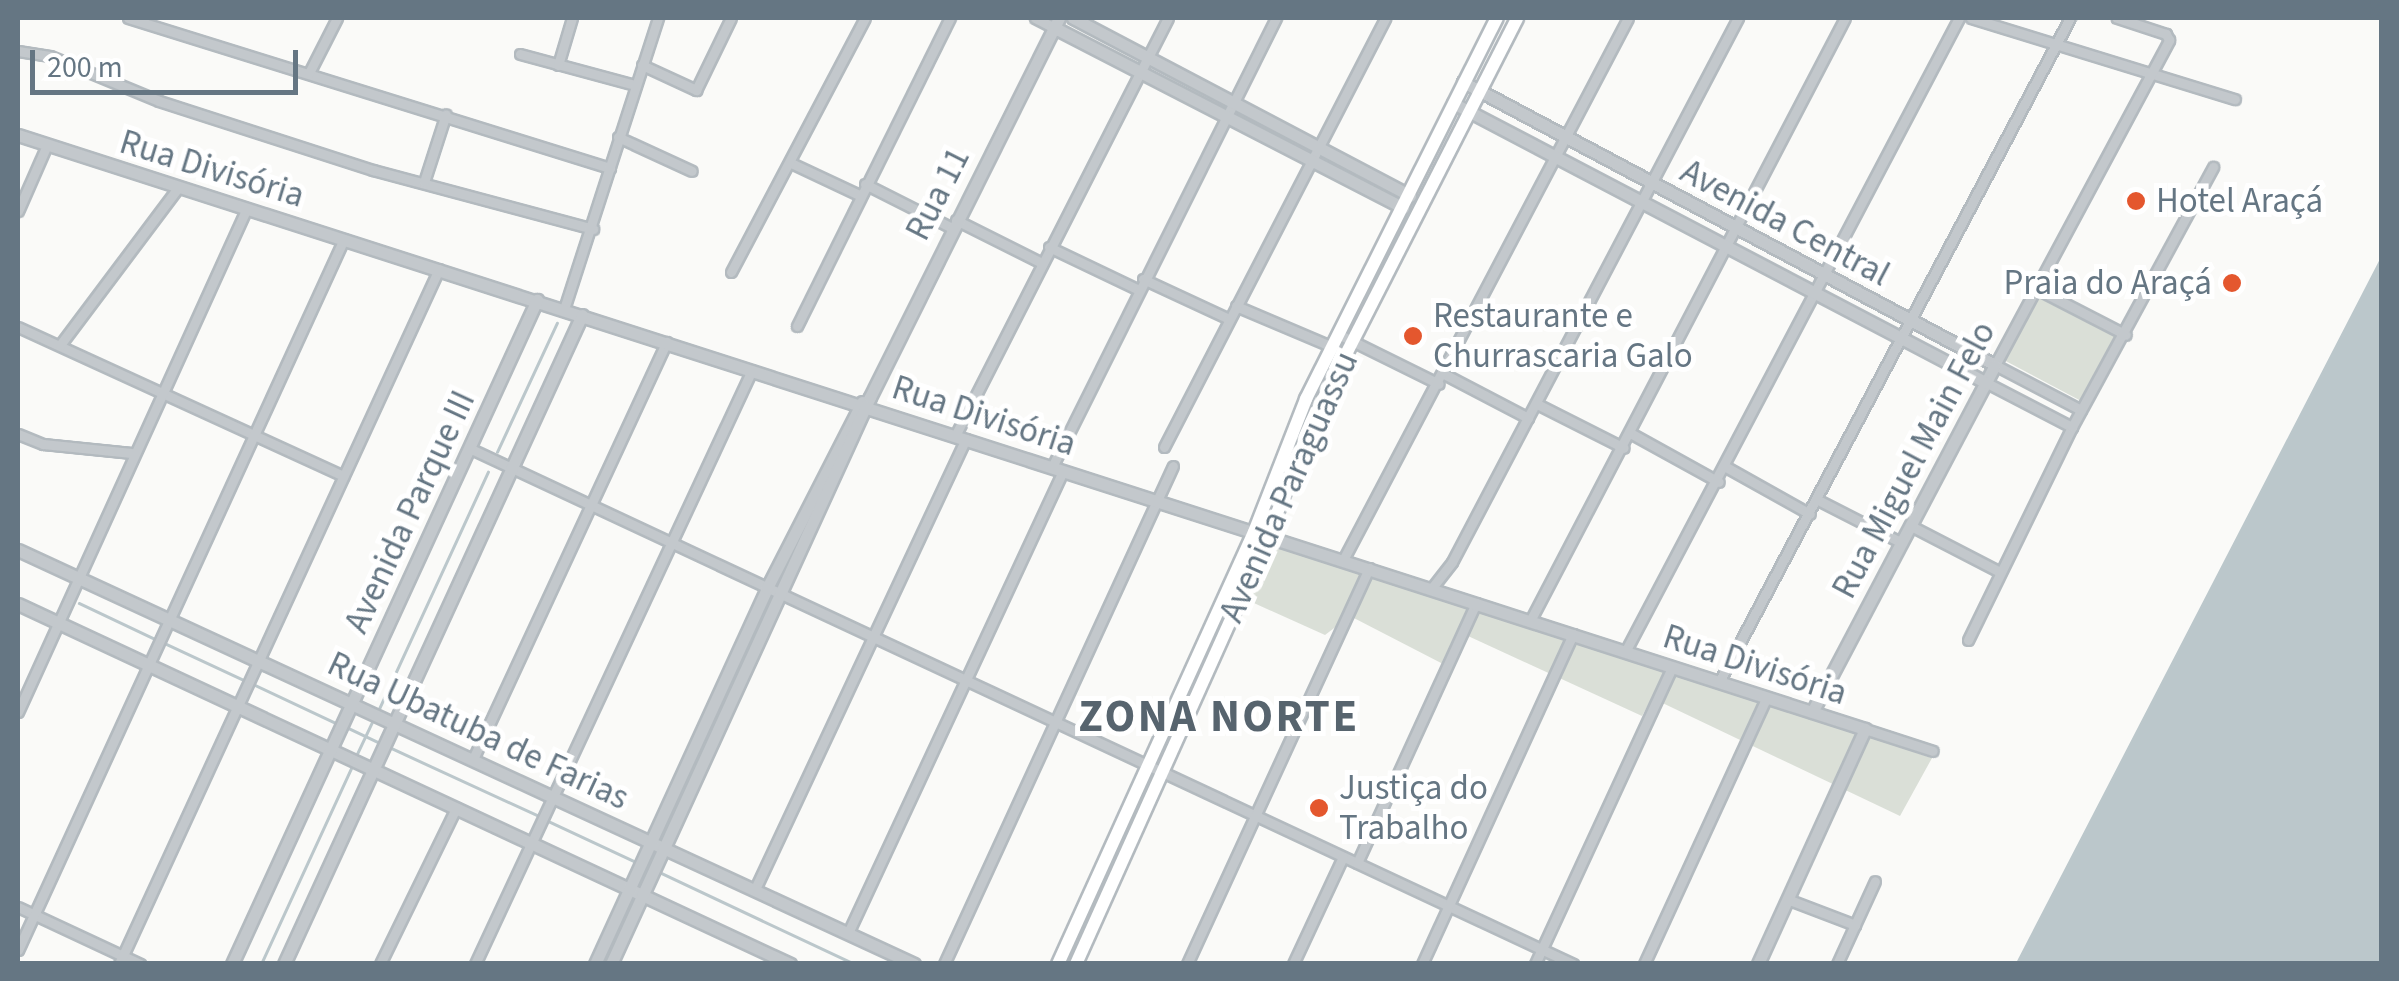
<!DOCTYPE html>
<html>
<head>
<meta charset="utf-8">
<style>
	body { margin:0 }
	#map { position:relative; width:2399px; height:981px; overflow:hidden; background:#fafaf8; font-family:"Source Sans 3",sans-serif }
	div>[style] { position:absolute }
	.green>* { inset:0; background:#dadfd7; transform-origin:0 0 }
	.water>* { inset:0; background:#bbc7cb }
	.stream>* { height:2.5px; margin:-1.25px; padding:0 1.25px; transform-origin:1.25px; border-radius:1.25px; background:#bbc7cb }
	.roads { filter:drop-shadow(2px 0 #b3babf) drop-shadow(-2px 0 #b3babf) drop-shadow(0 2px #b3babf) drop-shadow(0 -2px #b3babf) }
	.minor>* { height:9px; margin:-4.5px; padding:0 4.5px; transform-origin:4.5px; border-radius:4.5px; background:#c3c8cc }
	.tertiary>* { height:11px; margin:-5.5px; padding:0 5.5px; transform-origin:5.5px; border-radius:5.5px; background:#c3c8cc }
	.secondary>* { height:12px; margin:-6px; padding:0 6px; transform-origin:6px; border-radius:6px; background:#fff }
	.dots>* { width:28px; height:28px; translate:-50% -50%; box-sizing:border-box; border:5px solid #fff; border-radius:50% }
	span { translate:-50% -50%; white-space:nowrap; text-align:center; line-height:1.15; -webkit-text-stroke:10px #fff; paint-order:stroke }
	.street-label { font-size:35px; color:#657683 }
	.poi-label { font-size:35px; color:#657683 }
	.left { translate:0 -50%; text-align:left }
	.right { translate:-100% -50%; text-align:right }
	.district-label { font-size:45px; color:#57646e; font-weight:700; letter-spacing:2.5px }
	.frame { position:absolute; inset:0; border:20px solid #657683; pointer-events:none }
	.scale { position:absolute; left:30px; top:50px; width:268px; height:45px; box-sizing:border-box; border:5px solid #657683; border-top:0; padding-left:12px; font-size:30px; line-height:35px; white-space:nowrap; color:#657683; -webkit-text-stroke:8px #fff; paint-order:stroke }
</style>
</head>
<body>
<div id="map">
	<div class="green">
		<i style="left:2039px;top:296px;width:86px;height:73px;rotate:28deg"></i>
		<i style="clip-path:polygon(1269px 542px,1769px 704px,1932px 758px,1900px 816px,1652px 698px,1642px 716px,1468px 636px,1443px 664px,1350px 616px,1325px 635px,1245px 599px)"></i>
	</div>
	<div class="water">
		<i style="clip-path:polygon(2381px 257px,2381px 963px,2016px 963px,2256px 499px)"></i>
	</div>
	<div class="stream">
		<i style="left:497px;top:452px;width:142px;rotate:-65.1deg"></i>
		<i style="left:79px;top:603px;width:84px;rotate:25.3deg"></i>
		<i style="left:162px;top:642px;width:93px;rotate:24.9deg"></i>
		<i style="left:253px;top:684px;width:92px;rotate:25.2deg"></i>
		<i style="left:378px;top:711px;width:263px;rotate:-65.3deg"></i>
		<i style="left:344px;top:726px;width:42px;rotate:25.3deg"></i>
		<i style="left:389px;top:747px;width:167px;rotate:24.7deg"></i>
		<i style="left:356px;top:756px;width:42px;rotate:-64.7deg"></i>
		<i style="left:548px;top:821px;width:97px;rotate:25deg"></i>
		<i style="left:657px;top:871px;width:219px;rotate:25.2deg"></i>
		<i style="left:261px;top:964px;width:220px;rotate:-65.3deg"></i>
	</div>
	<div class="roads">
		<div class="minor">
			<i style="left:128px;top:18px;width:505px;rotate:17.29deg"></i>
			<i style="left:1035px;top:18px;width:20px;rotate:27deg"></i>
			<i style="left:1971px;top:18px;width:276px;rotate:17.1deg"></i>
			<i style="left:18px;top:51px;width:32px;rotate:9deg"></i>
			<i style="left:50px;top:56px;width:118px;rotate:22.4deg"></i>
			<i style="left:159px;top:101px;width:225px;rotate:17.9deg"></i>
			<i style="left:373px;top:170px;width:228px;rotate:15deg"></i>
			<i style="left:520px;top:54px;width:119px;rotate:15.1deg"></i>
			<i style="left:558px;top:65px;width:49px;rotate:-73.4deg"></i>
			<i style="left:642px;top:65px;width:60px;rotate:24.8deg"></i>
			<i style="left:696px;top:90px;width:80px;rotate:-64.1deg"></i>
			<i style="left:309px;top:73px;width:62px;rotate:-63deg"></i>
			<i style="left:618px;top:137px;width:81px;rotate:24.7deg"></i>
			<i style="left:791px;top:163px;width:75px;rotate:25.2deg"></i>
			<i style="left:424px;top:182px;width:71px;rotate:-72.1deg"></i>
			<i style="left:865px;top:184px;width:97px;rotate:26.8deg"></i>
			<i style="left:18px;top:211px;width:72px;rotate:-66.3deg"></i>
			<i style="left:956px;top:220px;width:96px;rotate:26.6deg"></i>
			<i style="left:1049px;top:247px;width:98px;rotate:25.5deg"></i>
			<i style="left:731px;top:272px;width:287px;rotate:-62.2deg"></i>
			<i style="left:1143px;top:279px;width:95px;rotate:24.9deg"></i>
			<i style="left:2035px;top:288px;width:102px;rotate:27.3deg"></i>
			<i style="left:1236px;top:306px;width:108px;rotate:23deg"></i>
			<i style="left:564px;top:309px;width:306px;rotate:-72.1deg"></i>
			<i style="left:797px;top:326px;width:344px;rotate:-63.6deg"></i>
			<i style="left:18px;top:327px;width:358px;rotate:24.6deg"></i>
			<i style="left:1340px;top:335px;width:110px;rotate:26.3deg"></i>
			<i style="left:60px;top:345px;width:195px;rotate:-53.1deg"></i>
			<i style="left:1444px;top:374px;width:95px;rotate:27.6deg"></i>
			<i style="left:1987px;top:383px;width:96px;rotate:27.4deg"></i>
			<i style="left:1537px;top:404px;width:97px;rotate:26.8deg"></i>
			<i style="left:2081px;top:410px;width:97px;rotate:-152.4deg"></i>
			<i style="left:1995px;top:365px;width:369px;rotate:-61.8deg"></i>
			<i style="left:2169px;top:40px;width:7px;rotate:-117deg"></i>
			<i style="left:2166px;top:34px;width:52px;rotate:-161.9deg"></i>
			<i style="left:18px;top:434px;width:27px;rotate:22deg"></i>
			<i style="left:43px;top:444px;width:89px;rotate:5.8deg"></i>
			<i style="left:1632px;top:434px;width:99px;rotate:28.9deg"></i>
			<i style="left:955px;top:436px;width:469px;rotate:-63deg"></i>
			<i style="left:1164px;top:447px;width:483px;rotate:-62.7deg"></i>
			<i style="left:469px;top:448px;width:1219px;rotate:25.05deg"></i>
			<i style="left:1052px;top:467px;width:502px;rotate:-63.49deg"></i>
			<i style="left:1726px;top:467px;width:96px;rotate:29.2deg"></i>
			<i style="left:1818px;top:500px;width:94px;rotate:27.1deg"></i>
			<i style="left:1911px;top:526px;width:98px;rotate:27.3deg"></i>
			<i style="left:1343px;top:560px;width:612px;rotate:-62.26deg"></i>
			<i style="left:1431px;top:589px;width:34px;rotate:-52deg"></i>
			<i style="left:1452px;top:562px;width:615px;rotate:-62.27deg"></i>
			<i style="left:1530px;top:621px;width:680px;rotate:-62.42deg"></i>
			<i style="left:1968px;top:640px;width:237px;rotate:-64deg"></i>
			<i style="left:2072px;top:427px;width:296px;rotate:-61.5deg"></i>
			<i style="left:1625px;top:652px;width:717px;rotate:-62.22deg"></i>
			<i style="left:1719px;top:682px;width:751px;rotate:-62.14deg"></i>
			<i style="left:18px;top:712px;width:551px;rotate:-65.57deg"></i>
			<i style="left:1865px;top:729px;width:71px;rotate:17.9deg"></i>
			<i style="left:473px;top:759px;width:460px;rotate:-65.1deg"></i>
			<i style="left:1357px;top:863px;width:286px;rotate:-65.4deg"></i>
			<i style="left:755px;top:889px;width:497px;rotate:-64.9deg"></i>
			<i style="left:1787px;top:899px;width:73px;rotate:20.9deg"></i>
			<i style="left:18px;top:907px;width:135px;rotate:25deg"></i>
			<i style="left:848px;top:933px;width:510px;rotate:-65.04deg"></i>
			<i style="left:18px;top:950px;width:782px;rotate:-65.37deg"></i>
			<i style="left:119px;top:964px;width:765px;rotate:-65.28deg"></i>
			<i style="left:380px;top:964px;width:174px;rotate:-64deg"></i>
			<i style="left:475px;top:964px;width:655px;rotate:-65deg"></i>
			<i style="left:944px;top:964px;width:548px;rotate:-65.31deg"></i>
			<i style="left:1187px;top:964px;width:436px;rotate:-65.3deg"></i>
			<i style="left:1293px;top:964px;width:118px;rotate:-65deg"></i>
			<i style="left:1422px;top:964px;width:363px;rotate:-65.4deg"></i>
			<i style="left:1535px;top:964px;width:327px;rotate:-65.2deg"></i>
			<i style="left:1644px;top:964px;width:294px;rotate:-65.3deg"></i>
			<i style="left:1837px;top:964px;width:91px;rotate:-65.4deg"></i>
		</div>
		<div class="tertiary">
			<i style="left:1073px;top:18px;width:381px;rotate:27.8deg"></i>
			<i style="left:1053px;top:27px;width:394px;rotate:27.3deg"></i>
			<i style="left:1463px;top:82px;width:603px;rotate:28.01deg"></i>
			<i style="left:1995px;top:365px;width:392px;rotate:117.8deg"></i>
			<i style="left:1453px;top:103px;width:603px;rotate:27.67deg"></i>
			<i style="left:18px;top:135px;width:1940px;rotate:17.83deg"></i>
			<i style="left:1865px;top:729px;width:258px;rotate:114.5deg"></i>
			<i style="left:18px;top:550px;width:987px;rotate:24.8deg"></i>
			<i style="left:18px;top:604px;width:852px;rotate:25deg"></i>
			<i style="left:232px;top:964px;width:731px;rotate:-65.33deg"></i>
			<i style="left:284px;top:964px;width:714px;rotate:-65.34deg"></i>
			<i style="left:595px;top:964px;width:413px;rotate:-65.4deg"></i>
			<i style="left:767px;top:588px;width:209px;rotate:-62.9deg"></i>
			<i style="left:611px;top:964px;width:623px;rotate:-65.45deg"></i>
			<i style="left:870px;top:397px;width:424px;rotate:-63.5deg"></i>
		</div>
		<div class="secondary">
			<i style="left:1058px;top:964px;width:474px;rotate:-65.6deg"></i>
			<i style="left:1254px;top:532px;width:143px;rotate:-68.6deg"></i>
			<i style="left:1306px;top:399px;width:426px;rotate:-63.4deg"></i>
			<i style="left:1076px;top:964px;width:468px;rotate:-65.8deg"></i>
			<i style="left:1268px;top:537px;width:122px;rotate:-69.3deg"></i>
			<i style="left:1311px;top:423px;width:454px;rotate:-63deg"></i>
		</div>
	</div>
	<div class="dots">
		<i style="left:2136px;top:201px;background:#e4572e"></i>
		<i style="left:2232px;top:283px;background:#e4572e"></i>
		<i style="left:1413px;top:336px;background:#e4572e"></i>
		<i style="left:1319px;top:808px;background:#e4572e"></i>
	</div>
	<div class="street-label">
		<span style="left:212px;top:169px;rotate:17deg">Rua Divisória</span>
		<span style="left:938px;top:194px;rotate:-63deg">Rua 11</span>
		<span style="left:1785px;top:223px;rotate:28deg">Avenida Central</span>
		<span style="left:984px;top:416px;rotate:18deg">Rua Divisória</span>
		<span style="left:1914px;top:460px;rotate:-62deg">Rua Miguel Main Felo</span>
		<span style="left:1289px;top:487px;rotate:-66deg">Avenida Paraguassu</span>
		<span style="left:410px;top:512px;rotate:-65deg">Avenida Parque III</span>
		<span style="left:1755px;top:665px;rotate:18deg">Rua Divisória</span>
		<span style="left:478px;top:731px;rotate:25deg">Rua Ubatuba de Farias</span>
	</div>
	<div class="poi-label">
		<span class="left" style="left:2156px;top:201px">Hotel Araçá</span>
		<span class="right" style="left:2212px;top:283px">Praia do Araçá</span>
		<span class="left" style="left:1433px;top:336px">Restaurante e<br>Churrascaria Galo</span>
		<span class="left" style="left:1339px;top:808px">Justiça do<br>Trabalho</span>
	</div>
	<div class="district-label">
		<span style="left:1219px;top:718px">ZONA NORTE</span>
	</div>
	<div class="frame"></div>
	<div class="scale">200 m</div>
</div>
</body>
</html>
